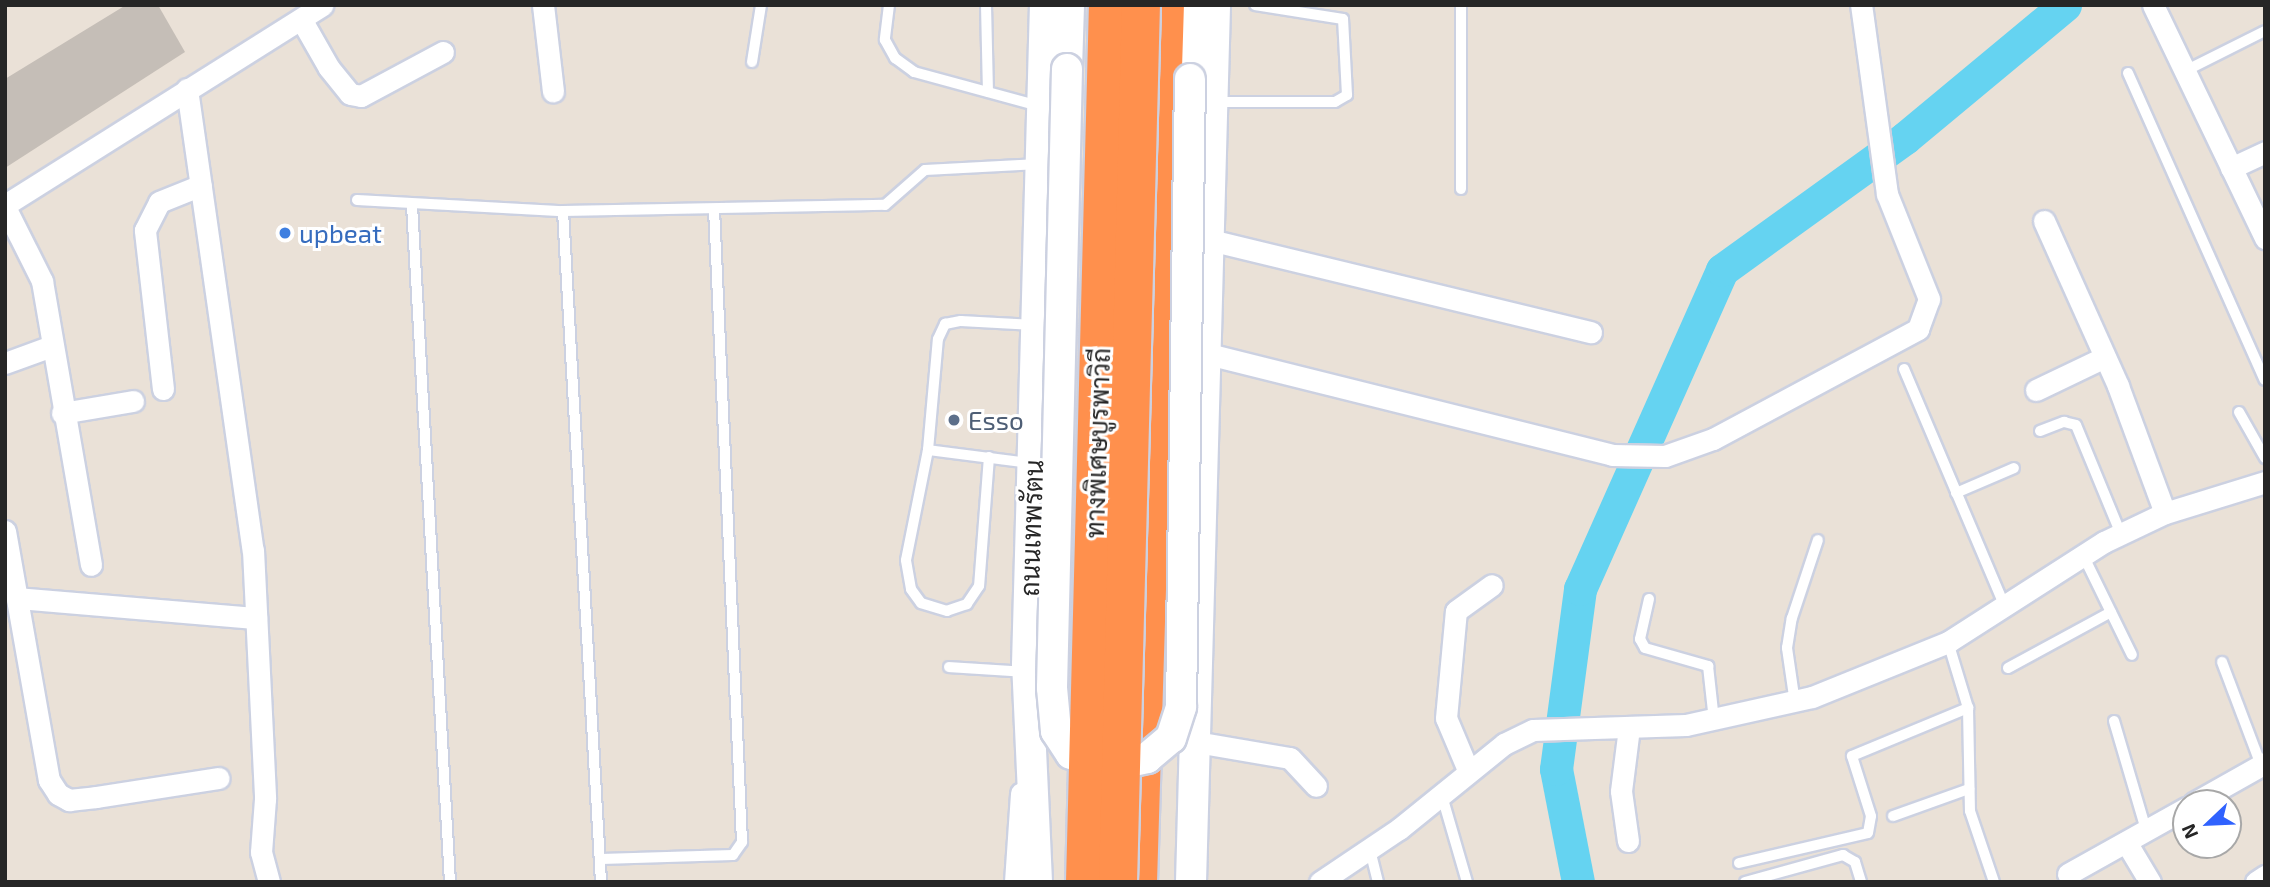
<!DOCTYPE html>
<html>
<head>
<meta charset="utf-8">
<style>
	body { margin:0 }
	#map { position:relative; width:2270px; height:887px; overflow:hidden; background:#eae1d7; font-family:"Exo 2",Sarabun,sans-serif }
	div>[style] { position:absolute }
	.river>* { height:33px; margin:-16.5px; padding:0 16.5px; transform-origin:16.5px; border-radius:16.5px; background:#65d3f1 }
	.building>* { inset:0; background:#c5beb7 }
	.roads { filter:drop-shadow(2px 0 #ccd1e1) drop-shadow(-2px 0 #ccd1e1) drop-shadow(0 2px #ccd1e1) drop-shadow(0 -2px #ccd1e1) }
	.lane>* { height:10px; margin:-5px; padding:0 5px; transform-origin:5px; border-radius:5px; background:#fff }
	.street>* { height:21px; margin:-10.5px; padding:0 10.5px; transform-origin:10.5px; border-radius:10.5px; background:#fff }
	.secondary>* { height:30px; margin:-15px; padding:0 15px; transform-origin:15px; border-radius:15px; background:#fff }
	.highway>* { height:38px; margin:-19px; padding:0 19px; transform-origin:19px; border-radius:19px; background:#ff904d }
	.bridges { filter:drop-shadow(2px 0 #ccd1e1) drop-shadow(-2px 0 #ccd1e1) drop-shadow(0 2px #ccd1e1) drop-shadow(0 -2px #ccd1e1) }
	.secondary-bridge>* { height:30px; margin:-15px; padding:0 15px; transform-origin:15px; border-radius:15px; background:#fff }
	.highway-bridge>* { height:38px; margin:-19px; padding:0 19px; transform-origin:19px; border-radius:19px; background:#ff904d }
	.dots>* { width:19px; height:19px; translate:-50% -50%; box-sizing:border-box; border:4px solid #fff; border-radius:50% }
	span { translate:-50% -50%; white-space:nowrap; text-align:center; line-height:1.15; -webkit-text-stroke:6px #fff; paint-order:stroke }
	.shop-label { font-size:26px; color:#366cbe }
	.left { translate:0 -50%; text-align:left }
	.service-label { font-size:26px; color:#4e5e75 }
	.street-label { font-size:26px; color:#262626 }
	.frame { position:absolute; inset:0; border:7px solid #262626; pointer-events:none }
	.north { position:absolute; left:2172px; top:789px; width:70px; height:70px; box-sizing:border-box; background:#fff; border:2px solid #a8a8a8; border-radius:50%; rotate:247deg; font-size:19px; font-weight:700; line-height:28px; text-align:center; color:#262626 }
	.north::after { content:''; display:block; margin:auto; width:24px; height:32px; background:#3062fe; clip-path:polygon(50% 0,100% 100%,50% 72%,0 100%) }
</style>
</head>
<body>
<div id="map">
	<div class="river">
		<i style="left:1578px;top:882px;width:115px;rotate:-101deg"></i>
		<i style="left:1556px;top:769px;width:182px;rotate:-82.4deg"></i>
		<i style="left:1580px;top:589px;width:349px;rotate:-66deg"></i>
		<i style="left:1722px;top:270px;width:226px;rotate:-35.8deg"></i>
		<i style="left:1905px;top:138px;width:208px;rotate:-39.7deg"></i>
	</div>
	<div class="building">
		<i style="clip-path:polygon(126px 5px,158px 5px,185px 52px,5px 168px,5px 79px)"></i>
	</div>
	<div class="roads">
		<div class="lane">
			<i style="left:889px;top:5px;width:35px;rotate:97deg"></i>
			<i style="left:885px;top:40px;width:21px;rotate:61deg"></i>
			<i style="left:895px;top:58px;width:24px;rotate:36deg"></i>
			<i style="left:914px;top:72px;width:130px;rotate:15.2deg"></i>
			<i style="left:986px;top:5px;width:87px;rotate:88.7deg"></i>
			<i style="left:752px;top:62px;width:58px;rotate:-81deg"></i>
			<i style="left:2185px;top:71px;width:89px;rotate:-26.6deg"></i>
			<i style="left:2128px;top:73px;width:336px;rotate:66deg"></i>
			<i style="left:1215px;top:102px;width:120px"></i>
			<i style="left:1335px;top:102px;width:14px;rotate:-30deg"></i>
			<i style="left:1347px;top:95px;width:76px;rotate:-93deg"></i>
			<i style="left:1343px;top:19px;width:89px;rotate:-171deg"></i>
			<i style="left:1461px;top:189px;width:184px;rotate:-90deg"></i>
			<i style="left:357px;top:200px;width:206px;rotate:3.1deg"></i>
			<i style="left:563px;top:211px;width:322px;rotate:-1.1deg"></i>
			<i style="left:885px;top:205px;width:53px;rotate:-41.2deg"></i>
			<i style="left:925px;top:170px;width:114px;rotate:-3deg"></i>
			<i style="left:412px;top:205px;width:678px;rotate:86.79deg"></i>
			<i style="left:563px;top:211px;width:672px;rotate:86.76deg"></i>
			<i style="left:1904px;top:369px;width:259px;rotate:67deg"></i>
			<i style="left:2239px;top:412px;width:53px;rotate:60.5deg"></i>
			<i style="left:2040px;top:431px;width:26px;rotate:-21deg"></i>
			<i style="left:2064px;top:422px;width:12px;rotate:14deg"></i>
			<i style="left:2076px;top:425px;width:118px;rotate:67.6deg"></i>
			<i style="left:928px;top:450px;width:102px;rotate:7.3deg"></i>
			<i style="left:989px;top:457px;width:129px;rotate:94.4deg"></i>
			<i style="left:979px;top:586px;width:22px;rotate:124deg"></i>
			<i style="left:967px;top:604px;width:21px;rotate:161deg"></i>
			<i style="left:947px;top:611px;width:27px;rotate:-163deg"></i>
			<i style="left:921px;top:603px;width:17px;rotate:-126deg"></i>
			<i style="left:911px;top:589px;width:29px;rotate:-100deg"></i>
			<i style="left:906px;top:560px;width:112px;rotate:-78.7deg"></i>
			<i style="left:928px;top:450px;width:111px;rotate:-84.9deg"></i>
			<i style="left:938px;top:339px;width:17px;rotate:-65deg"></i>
			<i style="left:945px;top:324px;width:16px;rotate:-11deg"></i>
			<i style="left:961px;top:321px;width:73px;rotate:3.1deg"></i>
			<i style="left:1956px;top:493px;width:63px;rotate:-23.3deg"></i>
			<i style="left:2083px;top:555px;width:111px;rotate:63.9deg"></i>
			<i style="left:1649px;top:599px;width:41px;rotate:102.7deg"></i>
			<i style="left:1640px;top:639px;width:10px;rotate:61deg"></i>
			<i style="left:1645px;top:648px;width:66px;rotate:15.9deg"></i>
			<i style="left:1708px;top:666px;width:54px;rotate:83.7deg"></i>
			<i style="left:1948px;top:642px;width:69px;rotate:73.1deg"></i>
			<i style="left:1968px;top:708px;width:103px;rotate:88.9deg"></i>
			<i style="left:1970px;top:811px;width:75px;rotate:71.3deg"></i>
			<i style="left:2222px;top:662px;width:110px;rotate:69.3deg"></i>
			<i style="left:949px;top:667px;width:77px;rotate:3.7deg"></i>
			<i style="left:2008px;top:668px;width:117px;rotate:-28.5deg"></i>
			<i style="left:1795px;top:703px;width:56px;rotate:-98.3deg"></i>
			<i style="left:1787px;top:648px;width:30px;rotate:-81deg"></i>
			<i style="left:1792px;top:618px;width:82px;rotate:-71.6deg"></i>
			<i style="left:2114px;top:721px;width:114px;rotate:73.6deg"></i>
			<i style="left:1442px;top:796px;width:90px;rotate:73.8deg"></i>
			<i style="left:1893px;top:816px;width:81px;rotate:-19.6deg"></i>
			<i style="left:1370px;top:850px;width:33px;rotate:76deg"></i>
			<i style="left:601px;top:859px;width:132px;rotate:-1.7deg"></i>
			<i style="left:733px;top:855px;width:16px;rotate:-55deg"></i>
			<i style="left:742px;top:842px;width:634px;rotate:-92.53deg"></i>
			<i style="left:1739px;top:863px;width:132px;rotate:-13.1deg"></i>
			<i style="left:1868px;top:833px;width:17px;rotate:-80deg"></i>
			<i style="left:1871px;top:816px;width:63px;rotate:-107.6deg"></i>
			<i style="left:1852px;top:756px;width:126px;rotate:-22.5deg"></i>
			<i style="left:1745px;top:882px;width:102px;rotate:-15.4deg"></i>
			<i style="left:1843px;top:855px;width:14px;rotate:30deg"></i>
			<i style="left:1855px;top:862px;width:21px;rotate:73deg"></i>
		</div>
		<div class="street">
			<i style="left:543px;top:5px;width:87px;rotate:83.4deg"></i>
			<i style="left:2153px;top:5px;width:259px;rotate:64.3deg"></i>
			<i style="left:301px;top:19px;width:56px;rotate:60.3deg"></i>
			<i style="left:329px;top:68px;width:33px;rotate:51deg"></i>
			<i style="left:350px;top:94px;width:11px;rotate:10deg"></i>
			<i style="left:361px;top:96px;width:93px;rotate:-28.2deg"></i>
			<i style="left:187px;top:89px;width:466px;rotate:81.9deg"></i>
			<i style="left:253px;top:550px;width:249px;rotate:87.2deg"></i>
			<i style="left:265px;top:799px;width:53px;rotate:94.3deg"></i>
			<i style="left:261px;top:852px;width:31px;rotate:75deg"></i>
			<i style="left:2231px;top:168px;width:38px;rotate:-25deg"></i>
			<i style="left:5px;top:205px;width:375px;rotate:-32.2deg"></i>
			<i style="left:5px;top:207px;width:83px;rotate:63.4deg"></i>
			<i style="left:42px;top:281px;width:288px;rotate:80.2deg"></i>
			<i style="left:2044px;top:221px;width:181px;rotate:65.8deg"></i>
			<i style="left:2118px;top:386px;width:135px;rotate:69.7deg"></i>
			<i style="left:1210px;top:240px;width:392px;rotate:13.6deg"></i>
			<i style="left:1208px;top:354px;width:416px;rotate:14deg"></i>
			<i style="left:1612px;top:455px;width:53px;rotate:1.1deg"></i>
			<i style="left:1665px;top:456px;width:51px;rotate:-19.5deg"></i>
			<i style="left:1713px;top:439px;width:233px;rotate:-28.2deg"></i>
			<i style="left:1918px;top:329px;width:32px;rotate:-70deg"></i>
			<i style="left:1929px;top:299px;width:113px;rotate:-111.8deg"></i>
			<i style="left:1887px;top:194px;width:191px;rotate:-97.8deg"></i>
			<i style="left:5px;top:363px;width:50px;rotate:-19.9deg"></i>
			<i style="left:163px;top:389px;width:160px;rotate:-96.5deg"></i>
			<i style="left:145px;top:230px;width:31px;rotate:-63deg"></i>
			<i style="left:159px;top:202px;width:45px;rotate:-22deg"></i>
			<i style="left:2036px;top:390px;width:76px;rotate:-25.6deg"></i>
			<i style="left:62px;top:413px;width:72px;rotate:-9.6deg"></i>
			<i style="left:5px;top:531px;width:253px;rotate:80deg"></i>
			<i style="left:49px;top:780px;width:17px;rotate:57deg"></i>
			<i style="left:58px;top:794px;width:13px;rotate:29deg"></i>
			<i style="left:69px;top:800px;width:27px;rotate:-6deg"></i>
			<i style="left:96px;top:797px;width:124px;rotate:-8.8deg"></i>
			<i style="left:17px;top:598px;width:240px;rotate:4.8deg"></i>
			<i style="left:1196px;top:742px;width:95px;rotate:9.7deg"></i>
			<i style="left:1290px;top:758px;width:38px;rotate:47deg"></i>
			<i style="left:1468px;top:770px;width:56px;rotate:-112.9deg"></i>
			<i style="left:1446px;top:718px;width:107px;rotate:-84.7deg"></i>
			<i style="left:1456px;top:611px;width:44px;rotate:-35.8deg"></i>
			<i style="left:2194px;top:803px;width:81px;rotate:-29.4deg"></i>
			<i style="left:1628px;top:841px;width:50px;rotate:-98deg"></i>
			<i style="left:1621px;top:791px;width:64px;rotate:-82.8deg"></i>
			<i style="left:2126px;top:842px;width:47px;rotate:59deg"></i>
			<i style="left:2068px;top:874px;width:135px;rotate:-29.2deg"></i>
			<i style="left:1015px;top:882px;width:89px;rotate:-86.1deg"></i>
			<i style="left:1320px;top:882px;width:95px;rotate:-33.9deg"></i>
			<i style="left:1399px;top:829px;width:135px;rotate:-39deg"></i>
			<i style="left:1504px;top:744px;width:32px;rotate:-26deg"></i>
			<i style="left:1533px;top:730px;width:153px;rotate:-1.9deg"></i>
			<i style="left:1686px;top:725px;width:129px;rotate:-12.5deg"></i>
			<i style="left:1812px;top:697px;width:147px;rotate:-22deg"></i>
			<i style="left:1948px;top:642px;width:185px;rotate:-32.7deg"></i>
			<i style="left:2104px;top:542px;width:68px;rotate:-25.4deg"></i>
			<i style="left:2165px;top:513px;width:105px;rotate:-17.2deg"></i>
			<i style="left:2256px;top:882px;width:11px;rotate:-34deg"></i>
		</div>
		<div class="secondary">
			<i style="left:1067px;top:69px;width:64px;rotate:-88.2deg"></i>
			<i style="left:1190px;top:79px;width:74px;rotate:-89.2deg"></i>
			<i style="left:1037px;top:882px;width:217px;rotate:-92.6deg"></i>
			<i style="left:1027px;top:665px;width:660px;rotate:-88.44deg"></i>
			<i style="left:1191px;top:882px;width:877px;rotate:-88.43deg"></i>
		</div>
		<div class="highway">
			<i style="left:1138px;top:882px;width:877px;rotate:-88.24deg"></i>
		</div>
	</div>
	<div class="bridges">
		<div class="secondary-bridge">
			<i style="left:1067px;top:69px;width:619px;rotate:91.39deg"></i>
			<i style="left:1052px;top:688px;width:43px;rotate:84.7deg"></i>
			<i style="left:1056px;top:731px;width:27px;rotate:57deg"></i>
			<i style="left:1071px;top:754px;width:41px;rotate:17.1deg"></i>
			<i style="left:1110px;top:766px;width:38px;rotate:-12deg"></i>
			<i style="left:1147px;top:758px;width:31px;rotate:-40deg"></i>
			<i style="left:1171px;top:738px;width:33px;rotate:-72deg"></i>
			<i style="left:1181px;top:707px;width:628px;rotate:-89.18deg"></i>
		</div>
		<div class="highway-bridge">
			<i style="left:1085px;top:882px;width:877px;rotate:-88.5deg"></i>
			<i style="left:1118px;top:882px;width:877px;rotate:-88.5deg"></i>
		</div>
	</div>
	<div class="dots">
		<i style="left:285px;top:233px;background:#3f7fe0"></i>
		<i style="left:954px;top:420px;background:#5c6f8a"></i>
	</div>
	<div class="shop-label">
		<span class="left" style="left:299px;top:233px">upbeat</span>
	</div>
	<div class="service-label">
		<span class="left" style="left:968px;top:420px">Esso</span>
	</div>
	<div class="street-label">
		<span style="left:1097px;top:443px;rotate:-88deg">ทางพิเศษบูรพาวิถี</span>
		<span style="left:1031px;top:528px;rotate:-88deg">ถนนเทพรัตน</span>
	</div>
	<div class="frame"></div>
	<div class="north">N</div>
</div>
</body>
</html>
